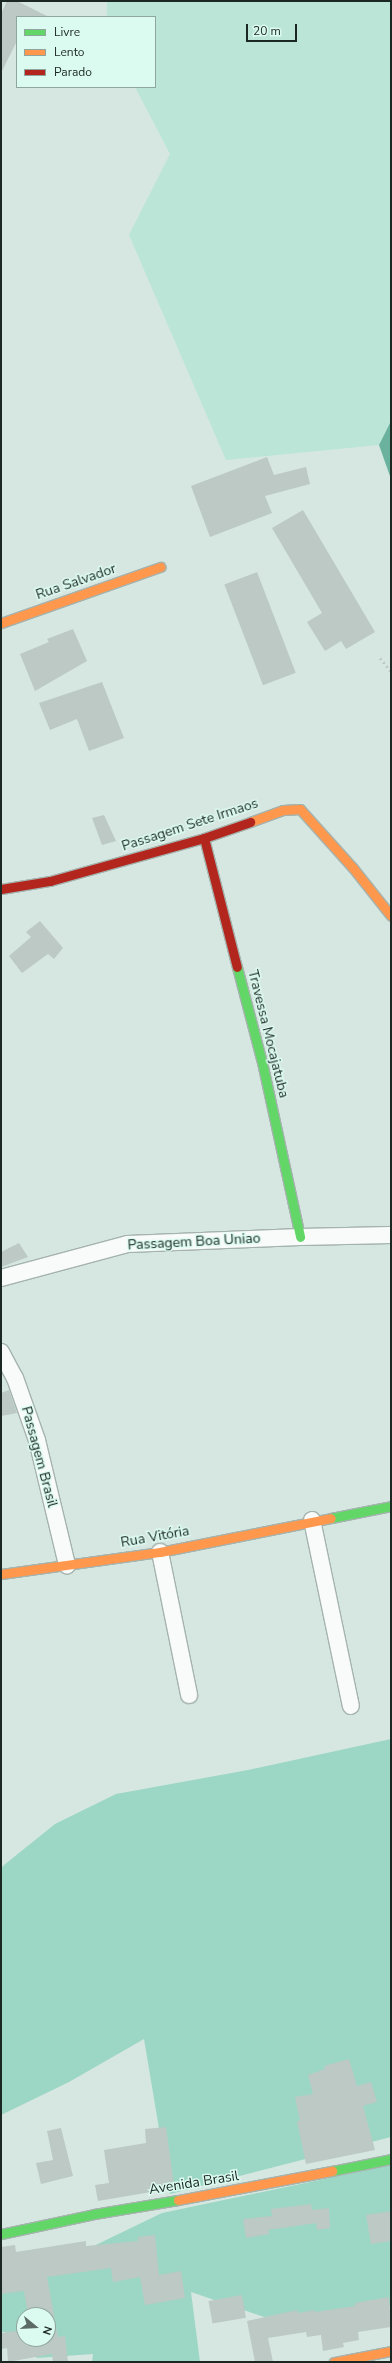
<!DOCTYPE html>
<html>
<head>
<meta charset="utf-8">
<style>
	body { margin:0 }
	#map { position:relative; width:392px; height:2363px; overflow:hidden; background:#d6e7e1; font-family:"Nunito Sans",sans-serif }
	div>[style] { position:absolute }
	.green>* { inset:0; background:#bae5d7 }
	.forest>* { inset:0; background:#9cd6c4 }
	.water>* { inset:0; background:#6bb29e }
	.building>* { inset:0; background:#bcc9c4; transform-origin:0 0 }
	.path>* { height:2.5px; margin-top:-1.25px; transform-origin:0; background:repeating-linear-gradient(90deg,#c1c8c6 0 2px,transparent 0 5px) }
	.roads { filter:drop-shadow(1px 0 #a5b3ae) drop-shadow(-1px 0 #a5b3ae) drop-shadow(0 1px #a5b3ae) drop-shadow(0 -1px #a5b3ae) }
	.street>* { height:16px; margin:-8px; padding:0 8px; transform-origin:8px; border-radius:8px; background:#f9fbfa }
	.fast>* { height:9px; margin:-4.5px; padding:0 4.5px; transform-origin:4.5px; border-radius:4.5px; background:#63d668 }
	.slow>* { height:9px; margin:-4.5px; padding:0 4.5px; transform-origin:4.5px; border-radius:4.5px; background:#ff974d }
	.jam>* { height:9px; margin:-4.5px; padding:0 4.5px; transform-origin:4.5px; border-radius:4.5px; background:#b3261e }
	span { translate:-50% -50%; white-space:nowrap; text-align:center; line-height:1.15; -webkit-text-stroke:3px #dcfbf0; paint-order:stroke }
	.street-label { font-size:14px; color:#1b2723 }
	.frame { position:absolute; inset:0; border:2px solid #1b2723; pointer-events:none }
	.legend { position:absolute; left:16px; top:16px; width:140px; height:72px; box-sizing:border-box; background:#dcfbf0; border:1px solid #8fa69e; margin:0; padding:5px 7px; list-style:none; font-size:12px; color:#1b2723 }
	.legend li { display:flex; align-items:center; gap:8px; height:20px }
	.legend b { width:20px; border:1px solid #8fa69e }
	.north { position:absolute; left:16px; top:2307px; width:40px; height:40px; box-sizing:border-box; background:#dcfbf0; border:1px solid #8fa69e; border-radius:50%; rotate:108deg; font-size:11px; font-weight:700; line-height:16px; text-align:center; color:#1b2723 }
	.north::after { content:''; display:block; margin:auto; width:14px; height:18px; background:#5c6a66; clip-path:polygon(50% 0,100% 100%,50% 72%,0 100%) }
	.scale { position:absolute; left:246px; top:24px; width:51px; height:18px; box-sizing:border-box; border:2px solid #1b2723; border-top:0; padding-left:5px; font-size:12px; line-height:14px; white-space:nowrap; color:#1b2723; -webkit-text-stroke:3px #dcfbf0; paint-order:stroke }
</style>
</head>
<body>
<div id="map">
	<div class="green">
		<i style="clip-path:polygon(107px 1px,391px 1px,391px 421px,379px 445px,226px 460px,129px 235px,170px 154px,135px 87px,155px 87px,155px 17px,107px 17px)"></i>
	</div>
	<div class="forest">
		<i style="clip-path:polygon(391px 1739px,391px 2137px,170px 2194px,144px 2039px,69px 2082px,1px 2115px,1px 1868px,4px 1865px,55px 1824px,116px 1794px,248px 1770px)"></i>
		<i style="clip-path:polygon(evenodd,391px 2165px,391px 2306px,264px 2317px,191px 2292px,200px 2362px,92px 2362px,93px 2354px,37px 2358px,5px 2332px,1px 2332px,1px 2287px,19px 2282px,162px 2213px,391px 2165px,24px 2315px,48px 2315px,48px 2339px,24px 2339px,24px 2315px)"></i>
	</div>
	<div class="water">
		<i style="clip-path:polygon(391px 421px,391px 479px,379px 445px)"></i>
	</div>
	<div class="building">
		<i style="clip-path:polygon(7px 1px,17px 1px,49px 17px,17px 17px,17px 41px,1px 73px,1px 14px)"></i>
		<i style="clip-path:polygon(267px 457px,274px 475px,306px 467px,310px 484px,265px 496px,272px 513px,210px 537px,191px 486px)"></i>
		<i style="clip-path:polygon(303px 510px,375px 632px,346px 649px,341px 641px,325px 651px,307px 622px,322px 613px,272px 528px)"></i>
		<i style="left:257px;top:572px;width:108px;height:35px;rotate:69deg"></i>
		<i style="clip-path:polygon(73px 629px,87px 661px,35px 691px,20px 654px,49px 642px,47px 639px)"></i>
		<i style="clip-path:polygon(102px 682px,124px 738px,89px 751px,77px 719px,50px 730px,39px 703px)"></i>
		<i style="clip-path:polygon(104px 815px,116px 841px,102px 845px,92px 818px)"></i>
		<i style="clip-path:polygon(40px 921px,63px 948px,54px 959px,48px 954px,22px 973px,9px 956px,31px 937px,26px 932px)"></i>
		<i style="clip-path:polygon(19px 1243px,28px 1257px,1px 1267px,1px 1252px)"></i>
		<i style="clip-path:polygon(9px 1390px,17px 1413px,1px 1416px,1px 1393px)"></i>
		<i style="clip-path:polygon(349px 2059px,357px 2086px,371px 2082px,377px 2102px,363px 2106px,375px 2150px,306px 2164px,297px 2121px,300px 2121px,295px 2097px,313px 2094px,308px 2075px,325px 2069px,324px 2066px)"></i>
		<i style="clip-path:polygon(166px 2127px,174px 2185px,156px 2187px,157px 2191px,98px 2201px,95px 2185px,109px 2183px,104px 2150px,146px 2143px,145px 2129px)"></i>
		<i style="clip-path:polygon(61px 2128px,73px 2176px,41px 2184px,36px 2163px,53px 2160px,47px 2131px)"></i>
		<i style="clip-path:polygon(311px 2204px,312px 2210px,329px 2208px,330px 2228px,317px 2230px,316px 2223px,268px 2230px,269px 2234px,246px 2238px,243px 2219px,272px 2216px,271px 2209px)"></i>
		<i style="clip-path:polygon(391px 2211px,391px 2241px,371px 2244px,366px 2215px)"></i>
		<i style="clip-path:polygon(155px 2235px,159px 2275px,181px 2271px,185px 2298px,145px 2305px,140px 2277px,113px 2282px,111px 2268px,47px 2277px,58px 2337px,65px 2336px,68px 2362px,53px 2362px,52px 2354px,8px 2362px,7px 2348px,1px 2349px,1px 2333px,24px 2330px,24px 2339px,48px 2339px,48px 2315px,28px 2315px,24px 2291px,1px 2294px,1px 2247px,15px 2245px,16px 2252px,86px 2241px,86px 2246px,138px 2241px,138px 2237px)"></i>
		<i style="left:242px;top:2295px;width:23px;height:34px;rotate:80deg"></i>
		<i style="clip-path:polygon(389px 2297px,391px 2327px,358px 2332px,359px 2340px,343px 2343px,344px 2347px,323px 2351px,321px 2335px,307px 2337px,306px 2332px,268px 2338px,273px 2362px,255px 2362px,247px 2321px,297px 2310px,298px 2313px,315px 2310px,315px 2312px,355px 2306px,355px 2303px)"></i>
	</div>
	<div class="path">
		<i style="left:380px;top:658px;width:17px;rotate:50deg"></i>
	</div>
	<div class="roads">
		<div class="street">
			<i style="left:1px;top:1278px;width:131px;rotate:-15deg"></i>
			<i style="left:128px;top:1244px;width:172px;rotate:-2.3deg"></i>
			<i style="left:300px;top:1237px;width:91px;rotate:-1.3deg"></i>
			<i style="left:1px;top:1352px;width:30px;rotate:62deg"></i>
			<i style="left:15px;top:1378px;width:66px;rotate:70.5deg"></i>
			<i style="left:37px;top:1440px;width:129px;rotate:76.5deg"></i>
			<i style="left:312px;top:1520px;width:190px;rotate:78.2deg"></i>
			<i style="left:160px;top:1552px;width:146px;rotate:78.5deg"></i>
		</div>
		<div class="fast">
			<i style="left:237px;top:967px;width:98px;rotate:75.3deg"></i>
			<i style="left:262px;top:1062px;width:179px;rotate:77.7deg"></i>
			<i style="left:331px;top:1518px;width:61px;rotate:-11.3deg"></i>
			<i style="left:332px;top:2171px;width:60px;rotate:-11.5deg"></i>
			<i style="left:1px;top:2234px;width:95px;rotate:-12.1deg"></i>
			<i style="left:94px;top:2214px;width:85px;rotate:-9.5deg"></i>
		</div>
		<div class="slow">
			<i style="left:1px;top:623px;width:169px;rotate:-19.4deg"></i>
			<i style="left:250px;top:822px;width:35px;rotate:-20deg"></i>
			<i style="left:283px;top:810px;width:17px;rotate:-3deg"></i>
			<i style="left:300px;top:809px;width:79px;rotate:48.1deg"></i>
			<i style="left:353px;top:868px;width:61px;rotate:51.6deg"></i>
			<i style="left:1px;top:1574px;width:161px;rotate:-7.9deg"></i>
			<i style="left:160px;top:1552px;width:174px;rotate:-11.2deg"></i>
			<i style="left:178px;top:2200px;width:157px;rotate:-10.7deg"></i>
			<i style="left:334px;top:2362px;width:58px;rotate:-10.9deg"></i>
		</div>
		<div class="jam">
			<i style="left:204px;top:838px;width:133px;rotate:75.7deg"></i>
			<i style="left:1px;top:889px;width:50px;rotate:-9.3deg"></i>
			<i style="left:50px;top:881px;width:160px;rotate:-15.6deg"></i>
			<i style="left:204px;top:838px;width:49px;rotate:-19.2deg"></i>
		</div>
	</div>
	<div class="street-label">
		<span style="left:76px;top:582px;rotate:-19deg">Rua Salvador</span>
		<span style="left:190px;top:825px;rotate:-18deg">Passagem Sete Irmaos</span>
		<span style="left:268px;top:1034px;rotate:76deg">Travessa Mocajatuba</span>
		<span style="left:194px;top:1242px;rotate:-3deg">Passagem Boa Uniao</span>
		<span style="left:39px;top:1457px;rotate:75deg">Passagem Brasil</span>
		<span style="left:155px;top:1537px;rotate:-10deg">Rua Vitória</span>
		<span style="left:194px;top:2183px;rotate:-9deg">Avenida Brasil</span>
	</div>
	<div class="frame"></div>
	<ul class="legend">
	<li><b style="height:5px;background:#63d668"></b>Livre</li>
	<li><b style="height:5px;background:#ff974d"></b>Lento</li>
	<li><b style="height:5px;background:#b3261e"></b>Parado</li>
	</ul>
	<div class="north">N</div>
	<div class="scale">20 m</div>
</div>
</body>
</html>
